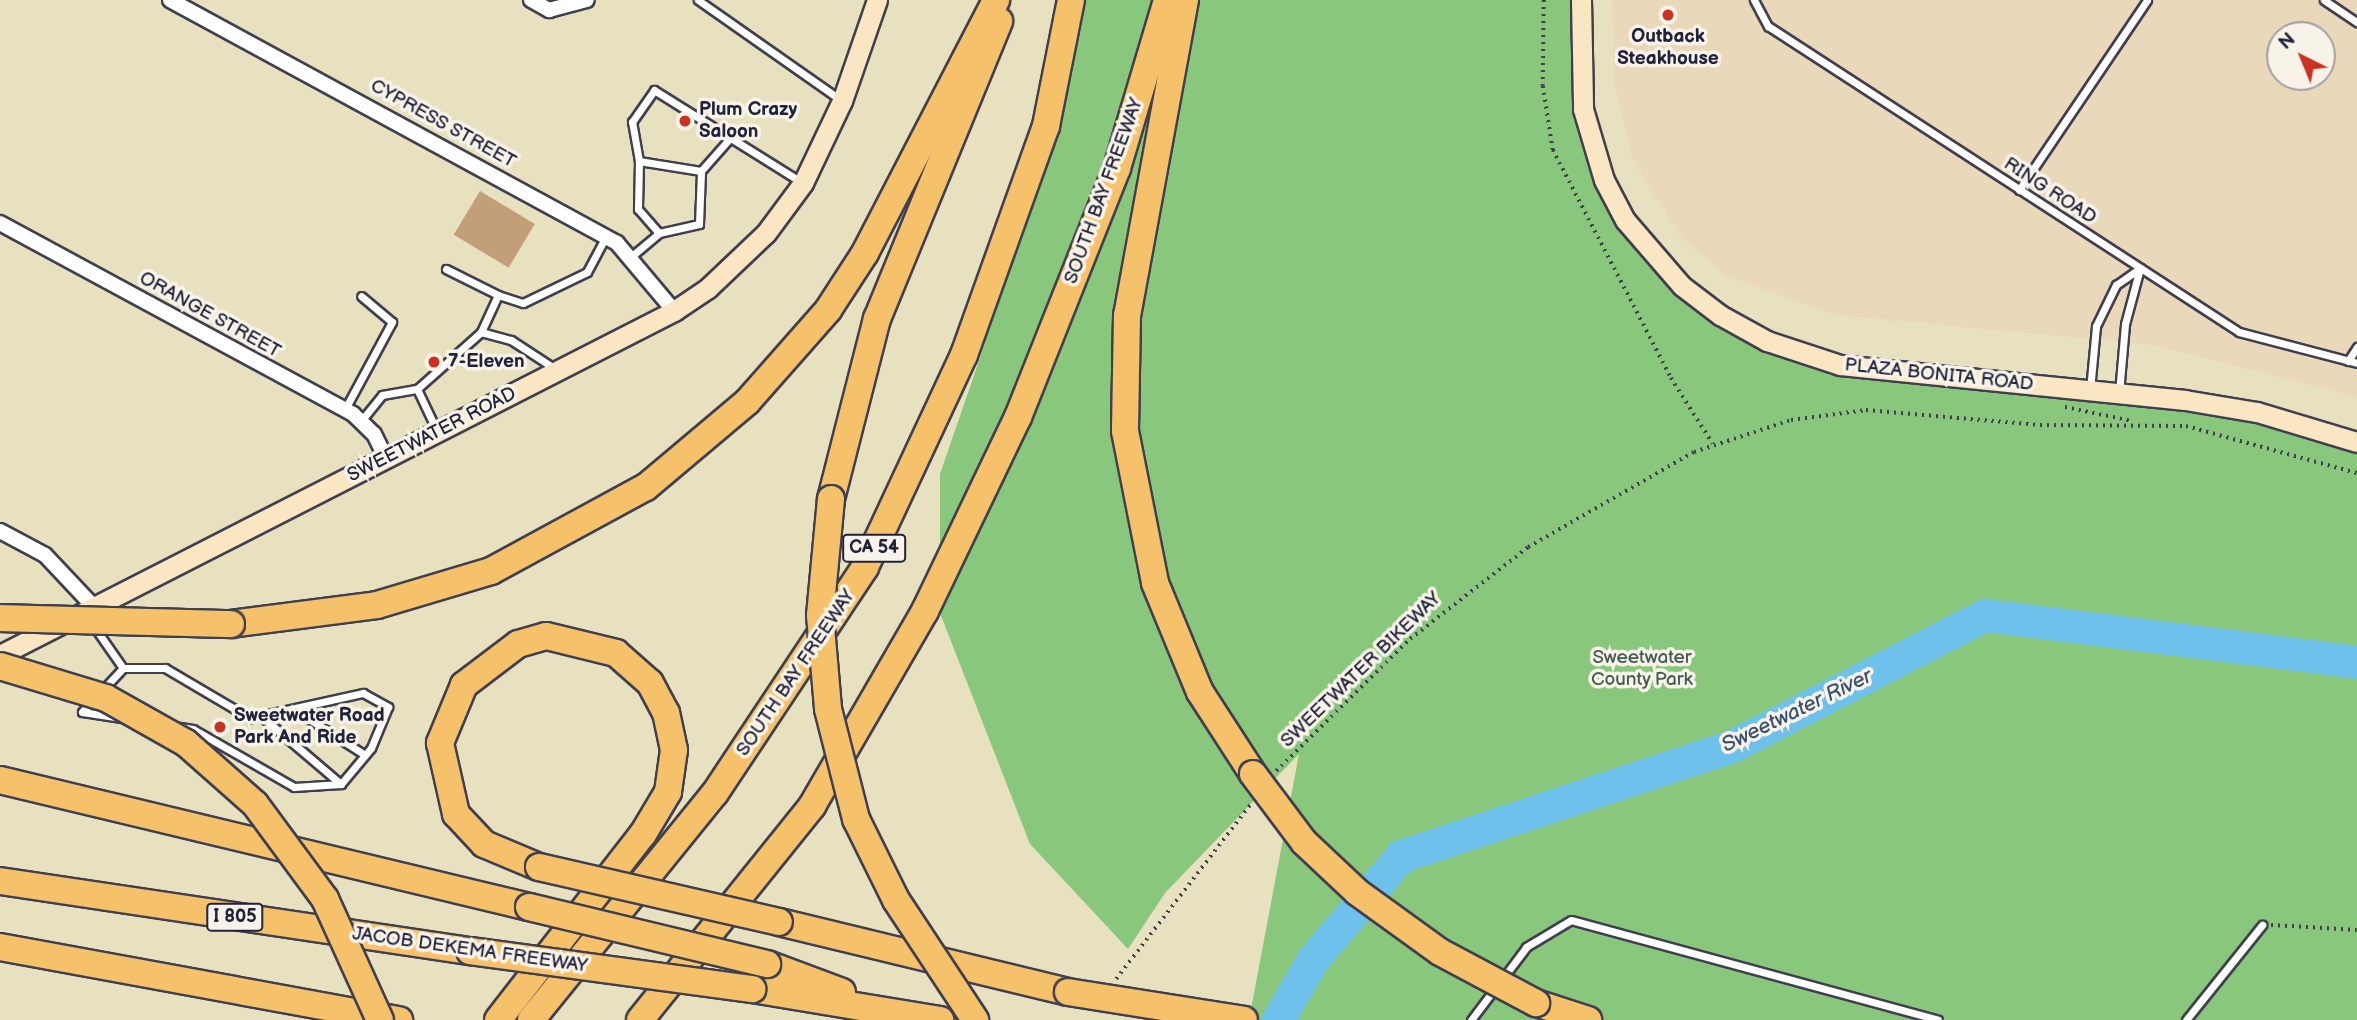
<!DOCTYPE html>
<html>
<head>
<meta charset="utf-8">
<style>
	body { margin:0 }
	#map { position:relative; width:2357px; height:1020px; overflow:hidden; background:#e8e1bf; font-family:"Balsamiq Sans",sans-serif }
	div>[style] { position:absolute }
	.built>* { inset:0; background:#ead8ba }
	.green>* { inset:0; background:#89c77d }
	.river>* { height:33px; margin:-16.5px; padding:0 16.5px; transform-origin:16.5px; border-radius:16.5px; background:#6ec1ea }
	.building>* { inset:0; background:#c29f79; transform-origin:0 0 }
	.path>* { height:3.5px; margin-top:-1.75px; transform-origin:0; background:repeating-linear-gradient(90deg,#403f4f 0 2px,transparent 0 7px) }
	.roads { filter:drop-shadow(2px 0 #403f4f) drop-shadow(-2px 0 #403f4f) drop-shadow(0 2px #403f4f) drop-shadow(0 -2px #403f4f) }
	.service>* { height:7px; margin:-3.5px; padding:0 3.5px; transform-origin:3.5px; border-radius:3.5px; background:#fff }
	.minor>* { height:14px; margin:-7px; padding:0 7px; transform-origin:7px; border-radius:7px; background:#fff }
	.secondary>* { height:19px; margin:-9.5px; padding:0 9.5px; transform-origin:9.5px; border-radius:9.5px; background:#fbe6c4 }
	.motorway>* { height:26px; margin:-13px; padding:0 13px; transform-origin:13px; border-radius:13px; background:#f6c16b }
	.bridges { filter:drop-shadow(2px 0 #403f4f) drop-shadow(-2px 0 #403f4f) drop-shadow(0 2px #403f4f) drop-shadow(0 -2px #403f4f) }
	.motorway-bridge>* { height:26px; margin:-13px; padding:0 13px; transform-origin:13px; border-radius:13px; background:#f6c16b }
	.dots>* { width:19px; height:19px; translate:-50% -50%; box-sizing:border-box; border:4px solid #f7f3e8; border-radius:50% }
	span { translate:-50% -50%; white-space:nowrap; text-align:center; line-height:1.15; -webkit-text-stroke:7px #f7f3e8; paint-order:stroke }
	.shield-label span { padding:2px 5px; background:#f7f3e8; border:2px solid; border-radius:5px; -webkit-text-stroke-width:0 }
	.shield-label { font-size:18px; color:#22223b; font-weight:700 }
	.poi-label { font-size:19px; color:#22223b; font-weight:700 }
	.left { translate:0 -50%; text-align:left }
	.street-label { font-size:19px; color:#22223b }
	.park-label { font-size:19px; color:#465c52 }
	.water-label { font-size:21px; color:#395270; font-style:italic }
	.north { position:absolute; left:2266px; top:21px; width:70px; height:70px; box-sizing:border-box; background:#f7f3e8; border:2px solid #a29fa3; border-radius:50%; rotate:317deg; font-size:19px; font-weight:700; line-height:28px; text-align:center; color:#22223b }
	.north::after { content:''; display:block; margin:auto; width:24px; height:32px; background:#c8321e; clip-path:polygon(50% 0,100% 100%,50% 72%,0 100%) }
</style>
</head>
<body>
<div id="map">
	<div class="built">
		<i style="clip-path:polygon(evenodd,1612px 0,2357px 0,2357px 397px,2153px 345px,1835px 315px,1726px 276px,1680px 236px,1632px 159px,1613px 76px,1612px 0,2280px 35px,2322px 35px,2322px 77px,2280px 77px,2280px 35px)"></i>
	</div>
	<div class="green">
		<i style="clip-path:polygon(1063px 0,1581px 0,1594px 149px,1664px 269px,1790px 349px,2184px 398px,2357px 441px,2357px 1020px,1249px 1020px,1299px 754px,1165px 893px,1128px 949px,1030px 844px,940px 613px,940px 474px,981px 355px)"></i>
	</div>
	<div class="river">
		<i style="left:1278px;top:1020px;width:70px;rotate:-60.2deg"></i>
		<i style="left:1313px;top:959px;width:135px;rotate:-49.5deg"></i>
		<i style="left:1401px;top:856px;width:349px;rotate:-18.4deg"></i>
		<i style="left:1732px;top:746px;width:285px;rotate:-27.4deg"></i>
		<i style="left:1985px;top:615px;width:375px;rotate:7.2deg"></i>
	</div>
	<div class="building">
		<i style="left:480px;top:191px;width:64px;height:51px;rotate:31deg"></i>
	</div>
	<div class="path">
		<i style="left:1544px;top:0;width:86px;rotate:90.7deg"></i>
		<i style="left:1543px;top:86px;width:65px;rotate:81.1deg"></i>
		<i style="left:1553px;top:150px;width:257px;rotate:62.6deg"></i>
		<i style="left:1671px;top:378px;width:78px;rotate:57.5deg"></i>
		<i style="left:2065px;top:407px;width:68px;rotate:11.8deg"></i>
		<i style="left:1276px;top:771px;width:188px;rotate:-44.6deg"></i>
		<i style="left:1410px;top:639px;width:150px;rotate:-37.9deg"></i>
		<i style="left:1528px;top:547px;width:191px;rotate:-29.8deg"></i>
		<i style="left:1694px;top:452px;width:102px;rotate:-18.3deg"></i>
		<i style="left:1791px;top:420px;width:76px;rotate:-7.6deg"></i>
		<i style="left:1866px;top:410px;width:175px;rotate:4.9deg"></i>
		<i style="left:2040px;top:425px;width:146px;rotate:0.4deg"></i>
		<i style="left:2186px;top:426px;width:177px;rotate:15.4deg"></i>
		<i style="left:2271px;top:925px;width:86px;rotate:3.3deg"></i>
		<i style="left:1116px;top:979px;width:220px;rotate:-52.4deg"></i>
	</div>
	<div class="roads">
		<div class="service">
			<i style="left:698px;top:0;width:174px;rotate:35deg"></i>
			<i style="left:1754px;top:0;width:30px;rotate:62deg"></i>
			<i style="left:1768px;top:26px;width:562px;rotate:33.01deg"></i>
			<i style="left:2239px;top:332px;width:122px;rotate:14.7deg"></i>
			<i style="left:2324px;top:0;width:40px;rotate:34deg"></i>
			<i style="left:639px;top:161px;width:40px;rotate:-100deg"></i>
			<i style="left:632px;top:122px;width:39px;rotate:-55deg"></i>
			<i style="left:654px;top:90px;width:173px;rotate:32deg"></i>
			<i style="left:701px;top:171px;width:45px;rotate:-48.6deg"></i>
			<i style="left:2019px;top:190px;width:229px;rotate:-56deg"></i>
			<i style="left:633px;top:255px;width:34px;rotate:-40deg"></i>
			<i style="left:659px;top:233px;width:41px;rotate:-12.7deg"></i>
			<i style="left:699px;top:224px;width:53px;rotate:-87.8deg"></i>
			<i style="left:701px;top:171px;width:63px;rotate:-170.8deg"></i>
			<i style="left:639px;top:161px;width:48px;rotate:91.2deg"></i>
			<i style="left:638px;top:209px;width:32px;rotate:49deg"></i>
			<i style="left:446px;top:269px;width:58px;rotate:26.6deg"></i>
			<i style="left:498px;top:295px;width:41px;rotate:114.7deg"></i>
			<i style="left:498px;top:295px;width:26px;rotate:18deg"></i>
			<i style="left:523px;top:303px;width:71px;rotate:-25.8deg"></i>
			<i style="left:587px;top:272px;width:40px;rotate:-62deg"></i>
			<i style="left:2348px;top:361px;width:17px;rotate:-57deg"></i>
			<i style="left:2090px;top:390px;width:64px;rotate:-84.6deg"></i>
			<i style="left:2096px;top:326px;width:46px;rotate:-64deg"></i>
			<i style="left:2116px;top:285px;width:29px;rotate:-35deg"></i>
			<i style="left:2119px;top:393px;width:69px;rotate:-85deg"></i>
			<i style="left:2125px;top:324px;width:58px;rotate:-75deg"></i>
			<i style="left:345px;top:409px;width:99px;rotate:-61.6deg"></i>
			<i style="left:392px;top:322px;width:40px;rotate:-140deg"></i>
			<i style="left:361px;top:421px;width:33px;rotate:-51deg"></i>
			<i style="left:382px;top:395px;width:36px;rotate:-10deg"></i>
			<i style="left:437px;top:431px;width:47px;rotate:-115.5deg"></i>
			<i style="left:417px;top:389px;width:86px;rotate:-41.7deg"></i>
			<i style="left:481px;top:332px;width:31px;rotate:15deg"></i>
			<i style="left:511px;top:340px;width:51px;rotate:33.1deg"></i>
			<i style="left:95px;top:628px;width:49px;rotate:55deg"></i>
			<i style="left:123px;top:668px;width:42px"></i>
			<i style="left:165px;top:668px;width:99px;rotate:30.5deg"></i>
			<i style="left:250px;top:718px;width:116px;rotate:-12.5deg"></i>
			<i style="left:363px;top:693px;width:29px;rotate:29deg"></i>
			<i style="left:388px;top:707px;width:44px;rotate:112.5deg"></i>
			<i style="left:371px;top:748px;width:47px;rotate:129.8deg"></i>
			<i style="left:341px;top:784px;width:47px;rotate:176.3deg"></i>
			<i style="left:294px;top:787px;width:116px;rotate:-150.1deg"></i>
			<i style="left:193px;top:729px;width:112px;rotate:-171.3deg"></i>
			<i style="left:82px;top:712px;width:60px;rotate:-47deg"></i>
			<i style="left:295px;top:710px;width:83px;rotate:32.7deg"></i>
			<i style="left:261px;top:716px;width:105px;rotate:40.4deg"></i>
			<i style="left:1503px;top:978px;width:39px;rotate:-53deg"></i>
			<i style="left:1526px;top:947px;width:52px;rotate:-31deg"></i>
			<i style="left:1571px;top:920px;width:380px;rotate:15.2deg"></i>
			<i style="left:1471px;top:1020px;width:41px;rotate:-52.9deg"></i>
			<i style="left:2186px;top:1020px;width:122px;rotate:-51.3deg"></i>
		</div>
		<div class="minor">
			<i style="left:170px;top:0;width:509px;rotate:28.53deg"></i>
			<i style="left:617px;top:243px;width:89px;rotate:50deg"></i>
			<i style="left:531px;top:0;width:21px;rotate:29deg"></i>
			<i style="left:549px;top:10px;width:39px;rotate:-15deg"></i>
			<i style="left:0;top:223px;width:401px;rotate:28.4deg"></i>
			<i style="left:353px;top:414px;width:29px;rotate:44deg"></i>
			<i style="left:374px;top:434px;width:28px;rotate:64deg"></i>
			<i style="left:0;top:531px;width:51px;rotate:28.1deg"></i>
			<i style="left:45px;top:555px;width:73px;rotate:46.7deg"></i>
		</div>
		<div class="secondary">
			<i style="left:1581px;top:0;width:109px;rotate:88.9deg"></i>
			<i style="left:1583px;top:109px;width:74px;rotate:73.5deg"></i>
			<i style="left:1604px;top:180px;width:45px;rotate:62.3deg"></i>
			<i style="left:1625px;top:220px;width:87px;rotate:49.2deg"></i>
			<i style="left:1682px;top:286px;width:48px;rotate:37.3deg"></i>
			<i style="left:1720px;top:315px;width:54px;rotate:29deg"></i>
			<i style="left:1767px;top:341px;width:77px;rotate:18.2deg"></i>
			<i style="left:1840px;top:365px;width:347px;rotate:5.8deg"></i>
			<i style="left:2185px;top:400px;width:73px;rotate:9.5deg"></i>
			<i style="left:2257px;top:412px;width:104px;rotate:16.7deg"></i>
			<i style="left:0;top:655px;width:757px;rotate:-27.04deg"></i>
			<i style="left:674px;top:311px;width:41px;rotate:-34.1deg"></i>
			<i style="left:708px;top:288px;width:80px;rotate:-43.5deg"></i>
			<i style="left:766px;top:233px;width:62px;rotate:-53.5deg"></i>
			<i style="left:803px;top:183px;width:91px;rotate:-64.6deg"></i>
			<i style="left:842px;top:101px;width:107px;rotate:-70.9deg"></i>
		</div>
		<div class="motorway">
			<i style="left:1185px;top:0;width:320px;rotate:100.4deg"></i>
			<i style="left:1127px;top:315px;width:116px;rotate:91deg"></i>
			<i style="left:1125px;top:431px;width:155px;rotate:78.8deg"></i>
			<i style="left:1155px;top:583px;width:118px;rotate:67.6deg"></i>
			<i style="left:1200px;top:692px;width:98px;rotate:57.1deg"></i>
			<i style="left:831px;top:499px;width:186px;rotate:-75.7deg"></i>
			<i style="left:877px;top:319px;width:322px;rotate:-67.7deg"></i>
			<i style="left:231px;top:624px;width:147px;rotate:-7.4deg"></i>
			<i style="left:377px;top:605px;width:119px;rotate:-16.6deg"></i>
			<i style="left:491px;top:571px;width:176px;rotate:-28.5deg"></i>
			<i style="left:646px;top:487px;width:132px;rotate:-40.1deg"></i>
			<i style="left:747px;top:402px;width:123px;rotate:-48.6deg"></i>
			<i style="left:828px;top:310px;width:68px;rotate:-57deg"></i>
			<i style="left:865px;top:253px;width:285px;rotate:-62.6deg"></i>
			<i style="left:0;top:780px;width:544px;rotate:13.5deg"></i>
			<i style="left:0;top:881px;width:475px;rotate:8.5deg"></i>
			<i style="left:779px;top:922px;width:297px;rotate:13.6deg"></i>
			<i style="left:0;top:947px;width:406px;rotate:10.4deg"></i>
			<i style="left:767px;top:964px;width:80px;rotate:20.5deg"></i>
			<i style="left:752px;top:989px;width:191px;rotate:9.4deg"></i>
			<i style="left:1536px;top:1003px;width:55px;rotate:18.1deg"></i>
			<i style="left:498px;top:1020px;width:236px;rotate:-52.1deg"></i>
			<i style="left:643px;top:834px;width:49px;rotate:-59.2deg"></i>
			<i style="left:668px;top:792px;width:42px;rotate:-81.9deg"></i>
			<i style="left:674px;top:750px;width:38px;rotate:-102deg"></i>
			<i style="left:666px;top:713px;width:34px;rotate:-118deg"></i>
			<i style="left:650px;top:683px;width:45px;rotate:-138.6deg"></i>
			<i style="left:616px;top:653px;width:72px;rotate:-166.3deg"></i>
			<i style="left:546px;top:636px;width:29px;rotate:164deg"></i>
			<i style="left:518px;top:644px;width:68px;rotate:142.8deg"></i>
			<i style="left:464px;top:685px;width:63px;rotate:112.5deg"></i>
			<i style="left:440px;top:743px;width:73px;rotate:77.3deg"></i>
			<i style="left:456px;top:814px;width:41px;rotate:47deg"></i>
			<i style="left:484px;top:844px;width:60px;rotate:22.7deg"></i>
			<i style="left:531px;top:1020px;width:292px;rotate:-51deg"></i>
			<i style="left:715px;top:793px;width:271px;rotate:-56.4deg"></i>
			<i style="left:865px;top:567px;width:234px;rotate:-65deg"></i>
			<i style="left:964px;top:355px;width:243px;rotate:-70.3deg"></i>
			<i style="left:1046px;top:126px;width:128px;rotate:-78.8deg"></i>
			<i style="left:640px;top:1020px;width:275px;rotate:-51.2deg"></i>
			<i style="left:812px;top:806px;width:225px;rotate:-59.9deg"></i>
			<i style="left:925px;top:611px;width:215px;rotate:-64.4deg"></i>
			<i style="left:1018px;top:417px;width:268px;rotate:-68.3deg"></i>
			<i style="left:1117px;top:168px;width:175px;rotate:-73.4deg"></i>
		</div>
	</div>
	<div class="bridges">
		<div class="motorway-bridge">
			<i style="left:831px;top:499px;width:117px;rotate:95.4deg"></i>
			<i style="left:820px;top:615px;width:94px;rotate:85.1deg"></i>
			<i style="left:828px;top:709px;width:114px;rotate:75.7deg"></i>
			<i style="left:856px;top:819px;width:90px;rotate:63.7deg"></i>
			<i style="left:896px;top:900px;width:144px;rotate:56.6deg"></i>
			<i style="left:0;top:618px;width:231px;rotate:1.5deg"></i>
			<i style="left:0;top:666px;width:111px;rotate:16.8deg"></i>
			<i style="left:106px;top:698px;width:92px;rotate:29.4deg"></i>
			<i style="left:186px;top:743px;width:92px;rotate:41.5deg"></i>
			<i style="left:255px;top:804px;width:118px;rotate:53.6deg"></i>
			<i style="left:325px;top:899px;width:133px;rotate:65.6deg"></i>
			<i style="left:1253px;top:774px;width:85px;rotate:53.1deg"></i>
			<i style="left:1304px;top:842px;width:73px;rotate:43.3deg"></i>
			<i style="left:1357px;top:892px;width:102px;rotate:35.9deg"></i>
			<i style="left:1440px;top:952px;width:109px;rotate:28deg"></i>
			<i style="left:539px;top:867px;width:246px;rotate:12.9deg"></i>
			<i style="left:529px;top:907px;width:245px;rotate:13.5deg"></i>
			<i style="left:470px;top:951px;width:285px;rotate:7.7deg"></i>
			<i style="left:1068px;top:992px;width:178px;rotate:9deg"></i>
		</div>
	</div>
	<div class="dots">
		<i style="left:1668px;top:15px;background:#c8321e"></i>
		<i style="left:685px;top:121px;background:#c8321e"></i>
		<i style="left:434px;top:362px;background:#c8321e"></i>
		<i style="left:220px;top:727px;background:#c8321e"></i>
	</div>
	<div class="shield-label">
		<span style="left:874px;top:548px">CA 54</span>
		<span style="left:235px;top:917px">I 805</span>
	</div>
	<div class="poi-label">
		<span style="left:1668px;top:48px">Outback<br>Steakhouse</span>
		<span class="left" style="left:699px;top:121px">Plum Crazy<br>Saloon</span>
		<span class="left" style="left:448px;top:362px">7-Eleven</span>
		<span class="left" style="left:234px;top:727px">Sweetwater Road<br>Park And Ride</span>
	</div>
	<div class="street-label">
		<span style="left:443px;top:124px;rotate:29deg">CYPRESS STREET</span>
		<span style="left:1104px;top:191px;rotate:-70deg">SOUTH BAY FREEWAY</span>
		<span style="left:2050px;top:191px;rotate:33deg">RING ROAD</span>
		<span style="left:210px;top:315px;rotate:29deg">ORANGE STREET</span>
		<span style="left:1939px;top:375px;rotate:6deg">PLAZA BONITA ROAD</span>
		<span style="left:432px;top:435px;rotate:-27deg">SWEETWATER ROAD</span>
		<span style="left:1361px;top:670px;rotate:-44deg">SWEETWATER BIKEWAY</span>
		<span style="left:796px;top:673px;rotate:-56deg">SOUTH BAY FREEWAY</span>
		<span style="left:470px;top:950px;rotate:8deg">JACOB DEKEMA FREEWAY</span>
	</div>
	<div class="park-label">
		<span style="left:1642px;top:669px">Sweetwater<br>County Park</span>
	</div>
	<div class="water-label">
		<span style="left:1797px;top:711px;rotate:-26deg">Sweetwater River</span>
	</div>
	<div class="north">N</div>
</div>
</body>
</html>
